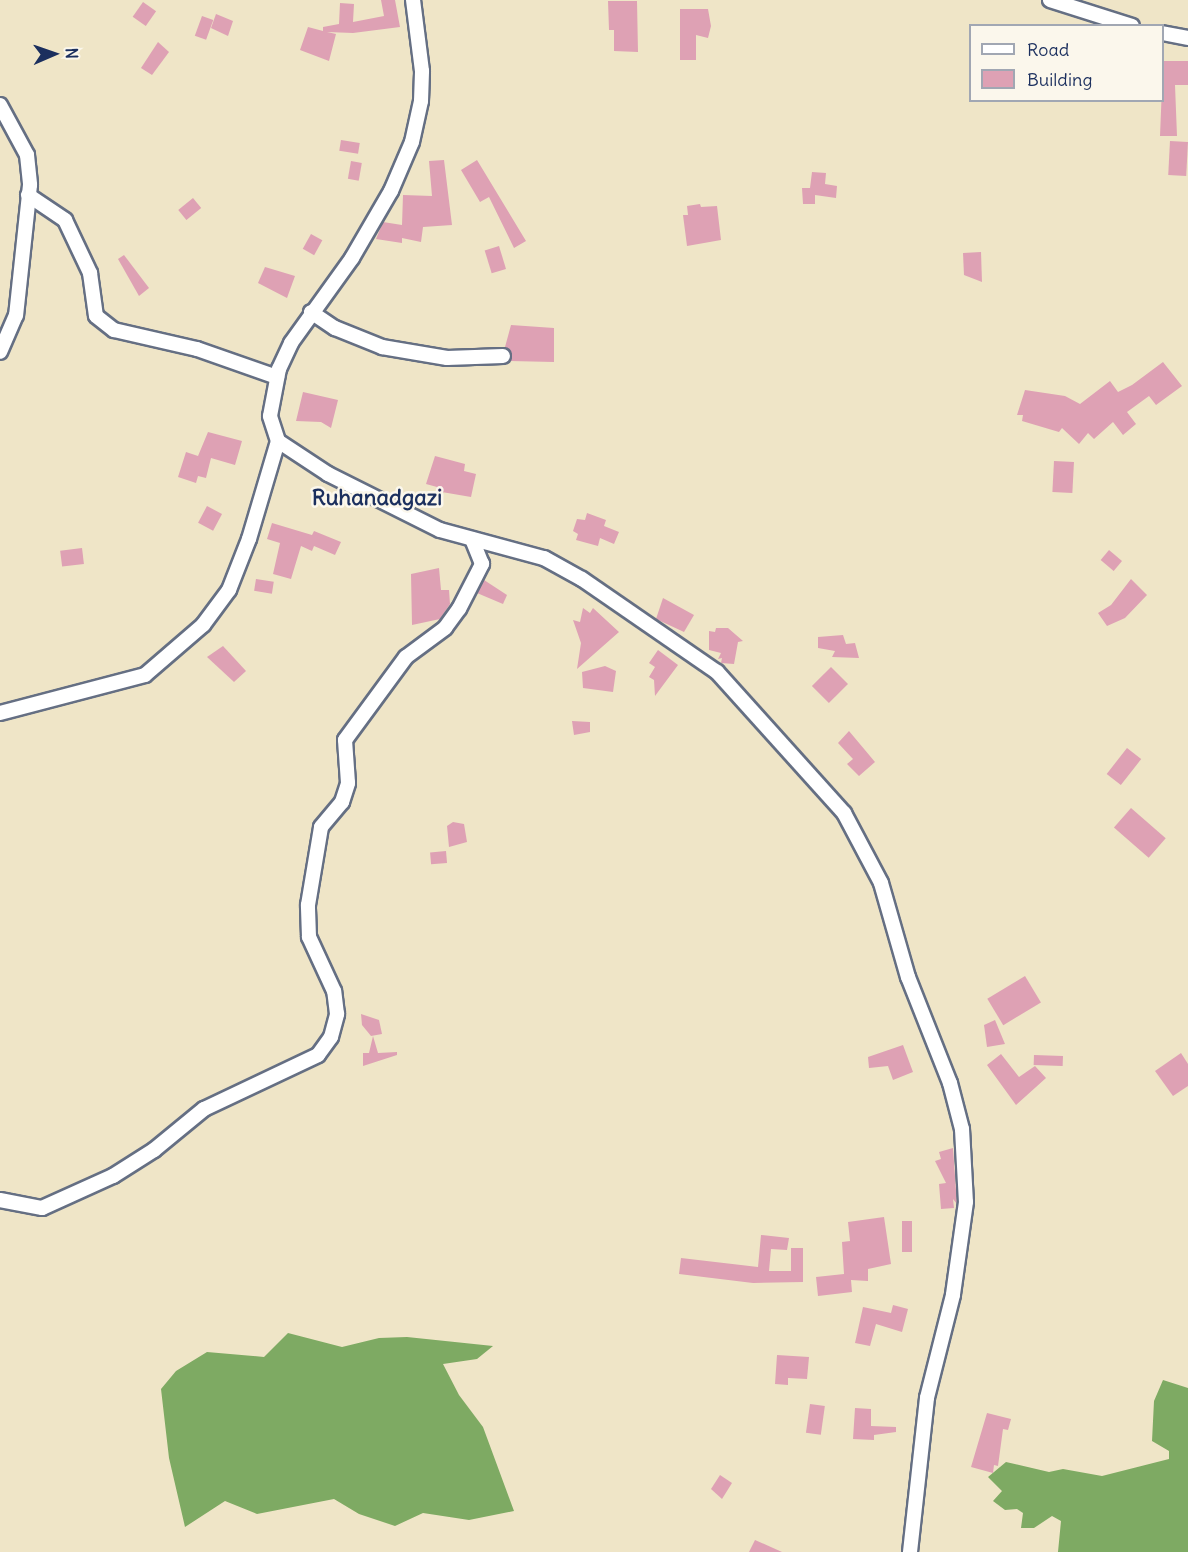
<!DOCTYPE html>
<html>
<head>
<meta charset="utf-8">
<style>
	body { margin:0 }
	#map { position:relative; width:1188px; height:1552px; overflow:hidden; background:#efe5c7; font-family:Delius,sans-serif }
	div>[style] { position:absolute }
	.forest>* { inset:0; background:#7eaa63 }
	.building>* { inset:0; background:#dea1b4; transform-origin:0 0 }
	.roads { filter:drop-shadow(2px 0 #656f83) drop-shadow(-2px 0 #656f83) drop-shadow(0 2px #656f83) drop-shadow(0 -2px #656f83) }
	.minor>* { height:14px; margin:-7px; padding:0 7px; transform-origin:7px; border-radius:7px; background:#fff }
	span { translate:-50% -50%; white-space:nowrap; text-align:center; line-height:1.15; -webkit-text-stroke:5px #fbf7ec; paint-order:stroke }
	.quarter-label { font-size:22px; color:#1b2f5e; font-weight:700 }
	.legend { position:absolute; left:969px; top:24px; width:195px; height:78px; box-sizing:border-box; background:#fbf7ec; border:2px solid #a1a7b3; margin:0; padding:8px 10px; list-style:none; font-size:18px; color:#1b2f5e }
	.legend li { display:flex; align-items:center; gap:12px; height:30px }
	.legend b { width:30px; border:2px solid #a1a7b3 }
	.north { position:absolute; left:24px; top:24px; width:60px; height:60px; -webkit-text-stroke:4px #fbf7ec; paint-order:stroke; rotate:88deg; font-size:16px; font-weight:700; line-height:24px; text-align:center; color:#1b2f5e }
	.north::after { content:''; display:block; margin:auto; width:21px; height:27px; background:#1b2f5e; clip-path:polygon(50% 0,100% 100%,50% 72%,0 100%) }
</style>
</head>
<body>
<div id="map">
	<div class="forest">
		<i style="clip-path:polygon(288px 1333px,342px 1347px,379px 1338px,407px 1337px,493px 1346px,477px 1359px,443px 1364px,459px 1395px,483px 1427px,514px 1511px,469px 1520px,423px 1513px,395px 1526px,359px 1514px,334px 1499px,257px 1514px,225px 1501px,185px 1527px,169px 1458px,161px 1389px,176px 1371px,207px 1352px,264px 1357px)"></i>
		<i style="clip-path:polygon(1163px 1380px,1188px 1388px,1188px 1552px,1058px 1552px,1061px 1521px,1052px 1516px,1034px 1528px,1021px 1528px,1023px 1513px,1017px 1509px,1005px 1510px,993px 1501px,1002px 1491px,988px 1477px,1006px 1462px,1049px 1472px,1063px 1469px,1102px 1476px,1169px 1459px,1169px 1451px,1152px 1441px,1154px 1401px)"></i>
	</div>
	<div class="building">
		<i style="clip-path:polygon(381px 0,395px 0,400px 27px,353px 33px,327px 32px,336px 34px,329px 61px,300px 50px,308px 27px,323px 31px,323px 27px,339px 24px,340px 3px,354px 4px,353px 22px,384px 16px)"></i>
		<i style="clip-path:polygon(608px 1px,637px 1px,638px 52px,614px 51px,614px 30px,609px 30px)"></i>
		<i style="left:143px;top:2px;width:16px;height:18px;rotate:35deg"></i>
		<i style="clip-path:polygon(680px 9px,708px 9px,711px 26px,708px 38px,696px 35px,696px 60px,680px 60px)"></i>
		<i style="clip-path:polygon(216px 14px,233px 21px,228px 36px,211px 28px)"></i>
		<i style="left:202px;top:16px;width:12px;height:21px;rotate:20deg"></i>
		<i style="clip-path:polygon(158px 42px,169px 52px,152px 75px,141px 68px)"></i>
		<i style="clip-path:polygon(1163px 61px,1188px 61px,1188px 85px,1175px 85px,1177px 136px,1160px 136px)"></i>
		<i style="left:341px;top:140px;width:19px;height:11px;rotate:9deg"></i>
		<i style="left:1170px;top:141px;width:18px;height:34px;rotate:3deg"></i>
		<i style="clip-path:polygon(444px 160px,452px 225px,423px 227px,421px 242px,402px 238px,402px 243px,376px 239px,383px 222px,402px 225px,403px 195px,432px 196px,429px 161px)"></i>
		<i style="clip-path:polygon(477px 160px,526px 241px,514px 248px,489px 197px,480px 202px,461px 170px)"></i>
		<i style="left:351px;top:161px;width:11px;height:18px;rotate:10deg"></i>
		<i style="clip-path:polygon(812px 172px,826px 173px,825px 184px,837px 186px,836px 198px,815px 195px,815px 204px,803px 204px,802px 188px,810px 188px)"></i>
		<i style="left:193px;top:198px;width:13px;height:19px;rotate:51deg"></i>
		<i style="clip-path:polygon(700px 204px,701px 207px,717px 206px,721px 240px,687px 246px,683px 215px,688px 215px,687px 206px)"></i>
		<i style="left:311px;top:234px;width:13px;height:17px;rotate:29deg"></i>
		<i style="left:499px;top:246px;width:24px;height:15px;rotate:73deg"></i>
		<i style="clip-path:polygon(981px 252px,982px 282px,964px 275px,963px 253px)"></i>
		<i style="clip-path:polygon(124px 255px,149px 288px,139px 296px,118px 259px)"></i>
		<i style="clip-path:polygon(265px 267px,295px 276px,287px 298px,258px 283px)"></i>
		<i style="clip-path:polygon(511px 325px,554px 328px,554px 362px,510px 361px,511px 352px,505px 347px)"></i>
		<i style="clip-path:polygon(1163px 362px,1182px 386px,1156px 405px,1149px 396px,1127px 412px,1136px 424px,1123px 435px,1113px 422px,1094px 439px,1088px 433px,1079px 444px,1062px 428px,1059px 432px,1022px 421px,1023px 415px,1017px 415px,1025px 390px,1065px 396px,1080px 404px,1110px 381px,1118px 392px,1132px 385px)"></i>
		<i style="clip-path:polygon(303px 392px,338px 400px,331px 428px,321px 422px,296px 421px)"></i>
		<i style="clip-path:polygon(208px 432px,242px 441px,235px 465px,211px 458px,206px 478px,198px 476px,196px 483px,178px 477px,186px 452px,198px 456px)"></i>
		<i style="clip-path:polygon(435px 456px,465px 464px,464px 471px,476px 474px,471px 497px,436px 491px,437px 487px,426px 484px)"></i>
		<i style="left:1054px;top:461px;width:20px;height:31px;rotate:3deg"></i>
		<i style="left:207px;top:506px;width:17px;height:19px;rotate:28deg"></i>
		<i style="clip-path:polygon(587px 513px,606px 520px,604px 526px,619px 532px,614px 544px,600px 538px,598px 546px,576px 540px,578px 534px,573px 531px,577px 519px,585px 520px)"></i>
		<i style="clip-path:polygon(272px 523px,312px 535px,314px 531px,341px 542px,335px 555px,314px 546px,312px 551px,301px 546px,291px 579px,273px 574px,280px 543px,267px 539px)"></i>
		<i style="left:82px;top:548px;width:16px;height:22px;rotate:83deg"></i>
		<i style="left:1109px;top:550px;width:17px;height:13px;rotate:40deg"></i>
		<i style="clip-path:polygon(439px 568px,441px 590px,449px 590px,450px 604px,440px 619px,412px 625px,411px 574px)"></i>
		<i style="left:256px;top:579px;width:18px;height:12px;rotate:9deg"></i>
		<i style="clip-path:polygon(1131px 579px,1147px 595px,1125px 618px,1107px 626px,1098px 613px,1111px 605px)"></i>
		<i style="clip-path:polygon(484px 580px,507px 595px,503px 604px,477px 593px)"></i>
		<i style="clip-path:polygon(663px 598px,694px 615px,684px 632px,656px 619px)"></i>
		<i style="clip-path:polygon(583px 608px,590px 613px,593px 608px,619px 632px,577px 669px,581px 643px,573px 620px,580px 622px)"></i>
		<i style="clip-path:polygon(716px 628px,728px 628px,743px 641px,738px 642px,734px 664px,721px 663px,722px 658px,718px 659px,721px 653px,709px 650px,709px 631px,715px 632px)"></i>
		<i style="clip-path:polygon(843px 635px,846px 644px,855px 643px,859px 658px,832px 657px,835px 651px,818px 648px,818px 637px)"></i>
		<i style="clip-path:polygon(223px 646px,246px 671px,234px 682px,207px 657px)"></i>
		<i style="clip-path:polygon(658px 650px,678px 665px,655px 696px,654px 680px,649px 677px,655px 667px,649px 663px)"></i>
		<i style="clip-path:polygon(605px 666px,616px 671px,613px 692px,583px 688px,582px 672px)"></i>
		<i style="left:831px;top:667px;width:24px;height:27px;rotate:45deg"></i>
		<i style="clip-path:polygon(572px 721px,590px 722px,590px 732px,574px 735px)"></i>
		<i style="clip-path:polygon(849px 731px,875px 762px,859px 776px,847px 764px,853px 759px,838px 743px)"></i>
		<i style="left:1127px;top:748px;width:18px;height:33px;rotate:38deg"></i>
		<i style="left:1131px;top:808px;width:46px;height:26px;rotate:41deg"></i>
		<i style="clip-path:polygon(453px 822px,464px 824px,467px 842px,449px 847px,447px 826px)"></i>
		<i style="left:446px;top:851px;width:12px;height:16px;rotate:85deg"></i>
		<i style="left:1025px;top:976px;width:31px;height:44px;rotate:59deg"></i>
		<i style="clip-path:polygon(361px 1014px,379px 1020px,382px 1034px,371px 1036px,362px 1025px)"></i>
		<i style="clip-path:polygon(995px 1020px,1005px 1044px,987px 1047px,984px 1025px)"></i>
		<i style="clip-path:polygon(373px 1036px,378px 1053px,397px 1052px,397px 1055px,363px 1066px,363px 1053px,369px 1053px)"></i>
		<i style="clip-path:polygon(903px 1045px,913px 1072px,893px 1080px,888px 1066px,869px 1068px,868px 1057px)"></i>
		<i style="clip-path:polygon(1181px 1053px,1188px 1064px,1188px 1086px,1173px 1096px,1155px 1071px)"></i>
		<i style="clip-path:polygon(1001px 1054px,1019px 1077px,1035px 1066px,1046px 1078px,1016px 1105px,987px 1065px)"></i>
		<i style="left:1034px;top:1055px;width:29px;height:10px;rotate:2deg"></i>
		<i style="clip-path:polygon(953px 1148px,957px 1204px,953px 1199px,954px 1208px,941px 1209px,939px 1184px,946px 1183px,935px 1161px,941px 1159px,939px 1152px)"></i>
		<i style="clip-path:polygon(884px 1217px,891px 1264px,868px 1269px,868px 1281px,851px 1280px,852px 1292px,818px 1296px,816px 1277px,844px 1274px,842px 1242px,850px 1241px,848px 1222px)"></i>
		<i style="left:902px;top:1221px;width:10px;height:31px"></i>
		<i style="clip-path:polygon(761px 1235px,789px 1238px,787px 1250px,771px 1249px,769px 1271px,791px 1271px,791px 1248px,803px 1248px,803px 1282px,753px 1283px,679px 1274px,681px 1258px,758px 1267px)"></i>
		<i style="clip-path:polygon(893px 1305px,908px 1309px,902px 1332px,876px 1324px,870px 1346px,855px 1343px,863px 1307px,891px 1313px)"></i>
		<i style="clip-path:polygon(777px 1355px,809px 1357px,807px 1379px,788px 1378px,788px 1385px,775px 1384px)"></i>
		<i style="left:810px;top:1404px;width:15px;height:29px;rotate:8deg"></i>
		<i style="clip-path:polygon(855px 1408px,871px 1409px,871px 1426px,896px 1427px,896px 1432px,874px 1435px,874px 1440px,853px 1439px)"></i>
		<i style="clip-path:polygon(987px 1413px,1011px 1419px,1008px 1430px,1003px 1429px,998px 1466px,994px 1465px,993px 1473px,971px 1467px)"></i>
		<i style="clip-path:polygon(720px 1475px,732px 1483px,722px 1499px,711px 1489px)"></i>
		<i style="clip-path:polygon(755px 1540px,782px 1552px,749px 1552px)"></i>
	</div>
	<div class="roads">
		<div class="minor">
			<i style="left:1050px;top:0;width:86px;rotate:17.6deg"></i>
			<i style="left:1162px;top:33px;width:26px;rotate:11deg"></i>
			<i style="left:0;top:105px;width:57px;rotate:61.6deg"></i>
			<i style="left:27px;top:155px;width:30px;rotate:84deg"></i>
			<i style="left:30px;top:185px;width:131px;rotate:96.1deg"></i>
			<i style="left:16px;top:315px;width:40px;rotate:113.4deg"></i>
			<i style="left:28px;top:195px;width:45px;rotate:34deg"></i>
			<i style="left:65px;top:220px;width:59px;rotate:64.7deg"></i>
			<i style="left:90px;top:273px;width:43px;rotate:82.1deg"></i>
			<i style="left:96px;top:316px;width:23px;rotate:38deg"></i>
			<i style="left:114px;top:330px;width:85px;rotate:12.9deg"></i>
			<i style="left:197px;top:349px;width:85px;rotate:19.3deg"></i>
			<i style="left:311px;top:312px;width:29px;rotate:34deg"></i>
			<i style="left:335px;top:328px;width:51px;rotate:22deg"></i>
			<i style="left:382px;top:347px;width:66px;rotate:9.6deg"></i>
			<i style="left:447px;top:358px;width:56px;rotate:-2deg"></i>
			<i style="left:278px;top:441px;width:60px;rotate:33.4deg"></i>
			<i style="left:328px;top:474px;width:125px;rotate:26.6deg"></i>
			<i style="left:440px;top:530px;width:108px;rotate:15.1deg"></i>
			<i style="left:544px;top:558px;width:43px;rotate:28.9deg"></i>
			<i style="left:582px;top:579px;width:164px;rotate:34.6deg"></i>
			<i style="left:717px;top:672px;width:190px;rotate:48deg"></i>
			<i style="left:844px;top:813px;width:79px;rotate:62.1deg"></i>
			<i style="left:881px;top:883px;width:98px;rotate:74deg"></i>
			<i style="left:908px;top:977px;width:114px;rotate:68.4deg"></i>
			<i style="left:950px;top:1083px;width:48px;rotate:75.4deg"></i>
			<i style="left:962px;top:1129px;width:73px;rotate:86.9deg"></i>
			<i style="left:966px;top:1202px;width:94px;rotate:98deg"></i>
			<i style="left:953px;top:1295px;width:106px;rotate:104.2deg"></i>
			<i style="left:927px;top:1398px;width:155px;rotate:96.3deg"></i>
			<i style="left:0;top:713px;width:150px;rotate:-14.7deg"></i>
			<i style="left:145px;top:675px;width:77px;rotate:-40.8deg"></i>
			<i style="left:203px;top:625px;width:44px;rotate:-53.4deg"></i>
			<i style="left:229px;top:590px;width:55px;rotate:-68.6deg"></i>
			<i style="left:249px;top:539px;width:102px;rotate:-73.5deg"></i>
			<i style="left:278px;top:441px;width:26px;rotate:-108deg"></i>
			<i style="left:270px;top:416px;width:48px;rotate:-79.2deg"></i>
			<i style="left:279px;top:369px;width:29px;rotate:-65deg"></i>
			<i style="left:291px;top:343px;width:105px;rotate:-54.3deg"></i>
			<i style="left:352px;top:258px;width:78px;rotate:-59.8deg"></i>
			<i style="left:391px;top:191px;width:53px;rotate:-66.8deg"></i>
			<i style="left:412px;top:142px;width:42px;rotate:-77.6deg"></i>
			<i style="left:421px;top:101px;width:30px;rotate:-88deg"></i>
			<i style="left:422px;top:71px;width:72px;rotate:-97.2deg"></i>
			<i style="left:0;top:1200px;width:43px;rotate:10.8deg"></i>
			<i style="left:42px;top:1208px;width:78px;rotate:-24.3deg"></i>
			<i style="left:113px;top:1176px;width:49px;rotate:-32.4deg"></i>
			<i style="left:154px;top:1150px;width:65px;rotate:-39.4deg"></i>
			<i style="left:204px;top:1109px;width:126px;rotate:-25.3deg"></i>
			<i style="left:318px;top:1055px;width:22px;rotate:-54deg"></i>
			<i style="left:331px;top:1037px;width:24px;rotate:-75deg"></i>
			<i style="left:337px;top:1014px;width:23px;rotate:-97deg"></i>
			<i style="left:334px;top:991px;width:60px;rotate:-114.8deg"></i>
			<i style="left:309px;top:937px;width:32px;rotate:-92deg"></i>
			<i style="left:308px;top:905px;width:79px;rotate:-80.5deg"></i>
			<i style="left:321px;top:827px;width:33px;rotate:-50deg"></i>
			<i style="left:342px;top:802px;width:20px;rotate:-72deg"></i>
			<i style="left:348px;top:783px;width:43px;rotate:-94deg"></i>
			<i style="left:345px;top:740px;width:103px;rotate:-53.7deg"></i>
			<i style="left:406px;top:657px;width:49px;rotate:-36.6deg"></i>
			<i style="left:445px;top:628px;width:24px;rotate:-54deg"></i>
			<i style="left:459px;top:609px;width:51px;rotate:-62.9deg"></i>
			<i style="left:482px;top:564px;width:27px;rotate:-112deg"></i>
		</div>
	</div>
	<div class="quarter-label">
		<span style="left:377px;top:498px">Ruhanadgazi</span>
	</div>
	<ul class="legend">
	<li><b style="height:8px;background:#fff"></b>Road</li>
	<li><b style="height:16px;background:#dea1b4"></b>Building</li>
	</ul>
	<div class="north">N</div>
</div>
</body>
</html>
